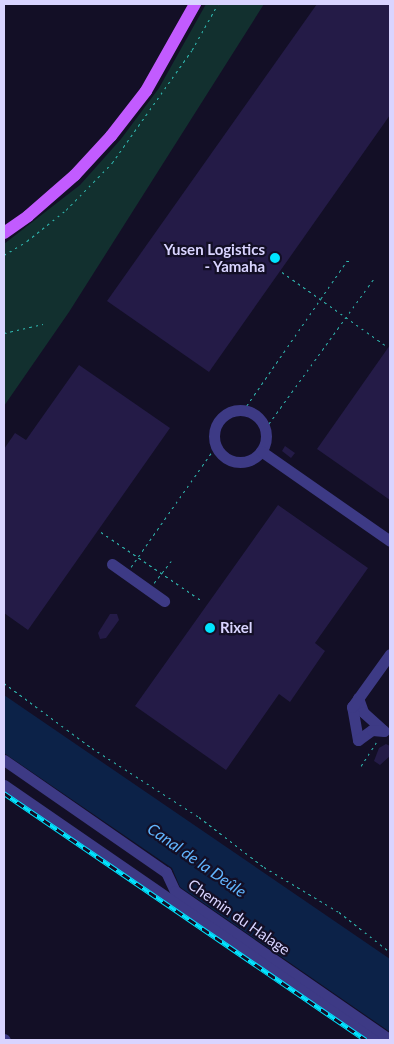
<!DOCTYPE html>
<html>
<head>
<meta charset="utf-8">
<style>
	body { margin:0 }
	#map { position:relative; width:394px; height:1044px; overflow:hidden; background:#130f26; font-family:Lato,sans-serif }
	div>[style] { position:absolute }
	.green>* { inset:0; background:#12302f }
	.water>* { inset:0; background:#0c2248 }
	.building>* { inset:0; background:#241b47 }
	.path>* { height:1px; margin-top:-0.5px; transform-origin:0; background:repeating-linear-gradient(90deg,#2fb8b0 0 2.5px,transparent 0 6.5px) }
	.minor>* { height:11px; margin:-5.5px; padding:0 5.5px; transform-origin:5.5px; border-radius:5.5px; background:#3d3a85 }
	.minor>.ring { margin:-5.5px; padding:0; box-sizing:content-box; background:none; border:11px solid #3d3a85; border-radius:50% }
	.major>* { height:12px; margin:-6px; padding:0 6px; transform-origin:6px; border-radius:6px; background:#c25bff }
	.rail>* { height:4.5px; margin-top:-2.25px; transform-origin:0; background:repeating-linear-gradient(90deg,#130f26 0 8px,#00e5ff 0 16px); box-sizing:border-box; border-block:1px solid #00e5ff }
	.dots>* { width:14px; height:14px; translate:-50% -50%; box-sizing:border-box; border:2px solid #130f26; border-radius:50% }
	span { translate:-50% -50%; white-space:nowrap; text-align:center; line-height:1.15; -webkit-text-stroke:4.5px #130f26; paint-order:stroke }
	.poi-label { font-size:15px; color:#d9d4ff; font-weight:700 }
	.right { translate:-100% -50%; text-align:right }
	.left { translate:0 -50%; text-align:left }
	.street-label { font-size:15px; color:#d9d4ff }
	.water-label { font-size:16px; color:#62b6ff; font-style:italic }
	.frame { position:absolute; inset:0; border:5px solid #d9d4ff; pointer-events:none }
</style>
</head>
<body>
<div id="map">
	<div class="green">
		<i style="clip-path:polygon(206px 4px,264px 4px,69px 312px,4px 406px,4px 244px,80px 185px,121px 139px,159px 88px)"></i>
	</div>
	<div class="water">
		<i style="clip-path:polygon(4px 695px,390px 959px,390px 1032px,180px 887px,172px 868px,4px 753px)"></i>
	</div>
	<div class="building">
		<i style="clip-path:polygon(317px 4px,390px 4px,390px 115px,209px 372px,107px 301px)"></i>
		<i style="clip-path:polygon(390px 345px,390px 500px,317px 449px)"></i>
		<i style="clip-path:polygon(79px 365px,170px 428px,28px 630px,4px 613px,4px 449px,15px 433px,26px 440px)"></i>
		<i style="clip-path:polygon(285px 446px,295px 453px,291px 458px,282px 451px)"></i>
		<i style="clip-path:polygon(278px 505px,368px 568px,315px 643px,325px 651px,290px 702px,279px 694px,226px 770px,135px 706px)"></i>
		<i style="clip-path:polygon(110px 614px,117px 614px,119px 620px,106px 638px,100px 639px,98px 633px)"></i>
		<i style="clip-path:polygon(386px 744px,390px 746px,390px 756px,380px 765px,374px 761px,379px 748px)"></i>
	</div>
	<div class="path">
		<i style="left:4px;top:255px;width:27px;rotate:-31deg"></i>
		<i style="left:27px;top:241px;width:50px;rotate:-38.5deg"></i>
		<i style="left:66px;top:210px;width:66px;rotate:-45.6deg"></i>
		<i style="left:112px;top:163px;width:138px;rotate:-54.7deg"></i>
		<i style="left:192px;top:50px;width:53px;rotate:-60.5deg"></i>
		<i style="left:282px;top:272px;width:126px;rotate:35.3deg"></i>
		<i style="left:4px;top:333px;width:40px;rotate:-13deg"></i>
		<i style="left:243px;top:411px;width:183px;rotate:-55.3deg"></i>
		<i style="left:347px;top:261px;width:6px"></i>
		<i style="left:265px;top:429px;width:188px;rotate:-54.1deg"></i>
		<i style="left:101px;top:532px;width:122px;rotate:34.3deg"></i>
		<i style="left:131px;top:567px;width:148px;rotate:-54.9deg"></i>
		<i style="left:154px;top:583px;width:28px;rotate:-52deg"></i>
		<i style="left:4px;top:683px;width:109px;rotate:36.5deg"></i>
		<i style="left:92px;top:748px;width:127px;rotate:32.8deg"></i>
		<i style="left:199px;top:817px;width:82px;rotate:37.6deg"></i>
		<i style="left:264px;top:867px;width:87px;rotate:31deg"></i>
		<i style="left:339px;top:912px;width:65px;rotate:38.1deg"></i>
		<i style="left:361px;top:766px;width:30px;rotate:-57deg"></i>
	</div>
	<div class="minor">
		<i class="ring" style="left:214px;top:410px;width:41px;height:41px"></i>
		<i style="left:261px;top:451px;width:157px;rotate:34.9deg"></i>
		<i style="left:112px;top:564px;width:64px;rotate:35.4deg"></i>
		<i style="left:358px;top:698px;width:15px;rotate:70deg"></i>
		<i style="left:363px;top:712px;width:28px;rotate:42deg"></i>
		<i style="left:358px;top:740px;width:34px;rotate:-100deg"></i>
		<i style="left:352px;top:707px;width:65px;rotate:-54.4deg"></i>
		<i style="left:358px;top:740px;width:17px;rotate:-36deg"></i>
		<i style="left:372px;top:730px;width:12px;rotate:5deg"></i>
		<i style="left:4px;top:760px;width:197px;rotate:34.7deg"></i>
		<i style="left:166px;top:872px;width:21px;rotate:65deg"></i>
		<i style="left:175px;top:891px;width:262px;rotate:34.7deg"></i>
		<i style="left:4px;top:785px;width:449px;rotate:34.6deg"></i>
		<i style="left:4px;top:1039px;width:1px;rotate:45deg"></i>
	</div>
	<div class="major">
		<i style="left:4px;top:233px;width:29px;rotate:-35deg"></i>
		<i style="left:28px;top:216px;width:62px;rotate:-41.1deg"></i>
		<i style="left:75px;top:175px;width:53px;rotate:-47.3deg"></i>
		<i style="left:111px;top:136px;width:57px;rotate:-52.1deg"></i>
		<i style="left:146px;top:91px;width:100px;rotate:-60.6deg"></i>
	</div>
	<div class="rail">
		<i style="left:4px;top:793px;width:438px;rotate:34.3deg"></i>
	</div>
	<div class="dots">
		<i style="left:275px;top:258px;background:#00e5ff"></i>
		<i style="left:210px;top:628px;background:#00e5ff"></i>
	</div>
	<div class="poi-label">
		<span class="right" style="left:265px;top:258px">Yusen Logistics<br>- Yamaha</span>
		<span class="left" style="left:220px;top:628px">Rixel</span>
	</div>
	<div class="street-label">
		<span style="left:239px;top:917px;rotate:35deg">Chemin du Halage</span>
	</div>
	<div class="water-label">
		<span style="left:197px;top:860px;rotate:35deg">Canal de la Deûle</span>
	</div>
	<div class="frame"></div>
</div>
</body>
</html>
